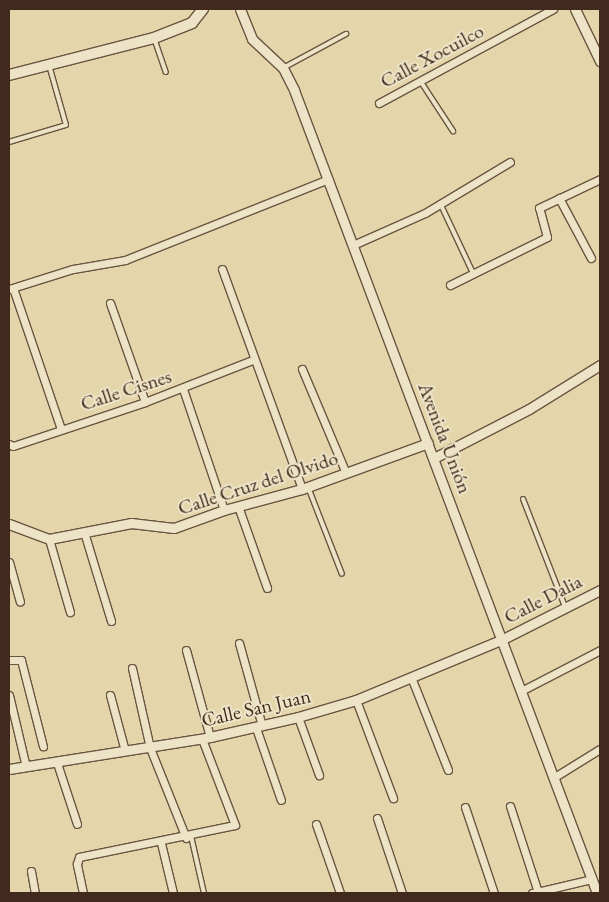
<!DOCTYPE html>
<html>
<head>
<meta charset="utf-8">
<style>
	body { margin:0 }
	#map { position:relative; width:609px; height:902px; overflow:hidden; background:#e4d5ab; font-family:"EB Garamond",serif }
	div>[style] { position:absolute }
	.roads { filter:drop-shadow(1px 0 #6a5540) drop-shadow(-1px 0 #6a5540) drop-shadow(0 1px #6a5540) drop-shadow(0 -1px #6a5540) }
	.service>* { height:4px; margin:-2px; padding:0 2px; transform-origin:2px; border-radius:2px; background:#ede4c8 }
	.minor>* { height:7px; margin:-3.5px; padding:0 3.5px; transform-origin:3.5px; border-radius:3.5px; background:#ede4c8 }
	.tertiary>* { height:9px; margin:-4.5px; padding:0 4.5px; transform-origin:4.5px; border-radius:4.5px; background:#ede4c8 }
	.secondary>* { height:10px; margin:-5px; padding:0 5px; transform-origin:5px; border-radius:5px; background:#ede4c8 }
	span { translate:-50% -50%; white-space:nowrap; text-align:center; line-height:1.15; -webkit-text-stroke:4px #ede4c8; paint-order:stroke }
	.street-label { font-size:20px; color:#412a1d }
	.frame { position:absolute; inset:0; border:10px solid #412a1d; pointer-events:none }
</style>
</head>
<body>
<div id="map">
	<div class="roads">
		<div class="service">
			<i style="left:154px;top:38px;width:36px;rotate:71deg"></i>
			<i style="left:283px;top:68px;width:72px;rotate:-28.4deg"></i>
			<i style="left:421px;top:82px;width:59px;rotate:56.9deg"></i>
			<i style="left:9px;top:142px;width:59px;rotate:-16.6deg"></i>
			<i style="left:66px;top:125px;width:62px;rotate:-105.8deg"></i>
			<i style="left:440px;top:203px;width:77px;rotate:64.8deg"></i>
			<i style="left:308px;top:487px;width:93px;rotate:68.7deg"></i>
			<i style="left:523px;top:499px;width:116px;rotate:68.7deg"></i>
			<i style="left:191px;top:836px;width:58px;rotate:77.2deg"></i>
		</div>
		<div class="minor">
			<i style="left:379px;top:103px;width:198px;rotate:-28.4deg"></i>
			<i style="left:559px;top:198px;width:68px;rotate:61.9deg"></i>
			<i style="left:353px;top:245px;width:79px;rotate:-24deg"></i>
			<i style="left:425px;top:213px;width:99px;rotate:-31deg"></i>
			<i style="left:222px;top:269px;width:234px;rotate:70deg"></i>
			<i style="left:450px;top:285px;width:108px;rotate:-26.3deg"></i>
			<i style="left:547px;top:237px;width:30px;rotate:-105deg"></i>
			<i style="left:539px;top:208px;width:68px;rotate:-25.4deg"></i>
			<i style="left:13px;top:288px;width:149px;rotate:71.2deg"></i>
			<i style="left:9px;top:289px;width:67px;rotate:-17.4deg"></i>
			<i style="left:73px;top:269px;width:53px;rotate:-9.8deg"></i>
			<i style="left:125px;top:260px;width:219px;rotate:-21.7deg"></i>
			<i style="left:110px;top:303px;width:105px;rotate:70.5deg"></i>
			<i style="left:302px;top:369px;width:113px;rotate:67.1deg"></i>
			<i style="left:183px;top:389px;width:128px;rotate:71.3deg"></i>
			<i style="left:9px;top:444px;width:4px;rotate:27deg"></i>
			<i style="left:13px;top:446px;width:139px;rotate:-18.4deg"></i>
			<i style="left:145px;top:402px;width:116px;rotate:-21.3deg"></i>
			<i style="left:238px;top:506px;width:87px;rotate:70.5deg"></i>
			<i style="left:84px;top:532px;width:93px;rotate:73.1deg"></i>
			<i style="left:49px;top:539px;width:76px;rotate:74deg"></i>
			<i style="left:9px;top:562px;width:41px;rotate:74.6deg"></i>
			<i style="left:239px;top:643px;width:86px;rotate:74.5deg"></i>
			<i style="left:186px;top:650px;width:90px;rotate:74.6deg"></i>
			<i style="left:9px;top:660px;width:12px"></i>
			<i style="left:21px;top:660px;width:89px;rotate:75.7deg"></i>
			<i style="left:132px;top:668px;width:82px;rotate:77.3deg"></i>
			<i style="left:150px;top:748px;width:97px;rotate:68.2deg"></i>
			<i style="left:411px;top:677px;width:100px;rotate:68.3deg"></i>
			<i style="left:521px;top:691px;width:89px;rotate:-27.4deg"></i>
			<i style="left:9px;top:695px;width:74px;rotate:76.7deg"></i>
			<i style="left:110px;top:695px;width:58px;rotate:75deg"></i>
			<i style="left:356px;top:700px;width:105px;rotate:69.3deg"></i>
			<i style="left:298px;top:717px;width:62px;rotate:70.1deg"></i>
			<i style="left:256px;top:728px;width:76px;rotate:70.9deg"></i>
			<i style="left:57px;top:763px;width:64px;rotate:71.8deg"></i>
			<i style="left:553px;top:778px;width:55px;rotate:-31.7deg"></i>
			<i style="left:510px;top:806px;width:90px;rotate:72deg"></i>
			<i style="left:465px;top:807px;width:91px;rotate:71.4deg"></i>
			<i style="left:377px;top:818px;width:79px;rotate:71.6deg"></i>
			<i style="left:316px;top:824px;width:73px;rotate:70.8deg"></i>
			<i style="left:161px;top:843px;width:51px;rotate:76.5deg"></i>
			<i style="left:31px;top:871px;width:22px;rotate:80deg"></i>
			<i style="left:83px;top:893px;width:30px;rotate:-102deg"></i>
			<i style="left:77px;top:864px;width:7px;rotate:-74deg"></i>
			<i style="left:79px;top:857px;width:159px;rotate:-11.6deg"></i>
			<i style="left:235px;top:825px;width:92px;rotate:-111deg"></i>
			<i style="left:532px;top:893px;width:62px;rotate:-13.1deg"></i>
		</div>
		<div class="tertiary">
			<i style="left:240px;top:9px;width:32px;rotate:68deg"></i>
			<i style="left:252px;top:39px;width:42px;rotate:43.1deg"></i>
			<i style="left:283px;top:68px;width:25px;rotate:63deg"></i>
			<i style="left:294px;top:90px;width:858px;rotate:69.33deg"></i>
			<i style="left:575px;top:9px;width:58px;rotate:64.3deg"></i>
			<i style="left:434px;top:458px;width:107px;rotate:-27.3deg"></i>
			<i style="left:529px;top:409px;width:84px;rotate:-31.8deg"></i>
			<i style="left:9px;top:524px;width:43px;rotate:20.6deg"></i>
			<i style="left:49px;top:539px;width:84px;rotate:-11deg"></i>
			<i style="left:131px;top:523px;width:43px;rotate:6.6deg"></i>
			<i style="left:174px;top:528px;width:53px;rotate:-19.8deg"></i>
			<i style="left:224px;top:510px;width:81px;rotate:-15.1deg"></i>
			<i style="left:302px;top:489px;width:134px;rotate:-20.1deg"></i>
			<i style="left:9px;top:769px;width:204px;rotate:-9deg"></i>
			<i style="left:210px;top:737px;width:90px;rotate:-12.8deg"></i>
			<i style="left:298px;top:717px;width:60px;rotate:-16.3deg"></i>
			<i style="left:356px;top:700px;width:157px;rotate:-22.5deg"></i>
			<i style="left:501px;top:640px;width:111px;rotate:-26.8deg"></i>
		</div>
		<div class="secondary">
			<i style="left:9px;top:75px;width:150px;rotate:-14.3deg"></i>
			<i style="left:154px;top:38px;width:41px;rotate:-21.5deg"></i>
			<i style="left:192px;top:23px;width:18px;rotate:-52deg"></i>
		</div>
	</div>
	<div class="street-label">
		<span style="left:432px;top:56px;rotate:-28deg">Calle Xocuilco</span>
		<span style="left:126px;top:390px;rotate:-18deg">Calle Cisnes</span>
		<span style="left:445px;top:438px;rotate:69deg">Avenida Unión</span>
		<span style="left:258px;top:483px;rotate:-18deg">Calle Cruz del Olvido</span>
		<span style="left:543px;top:599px;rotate:-27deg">Calle Dalia</span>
		<span style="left:256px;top:708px;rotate:-13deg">Calle San Juan</span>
	</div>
	<div class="frame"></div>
</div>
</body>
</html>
